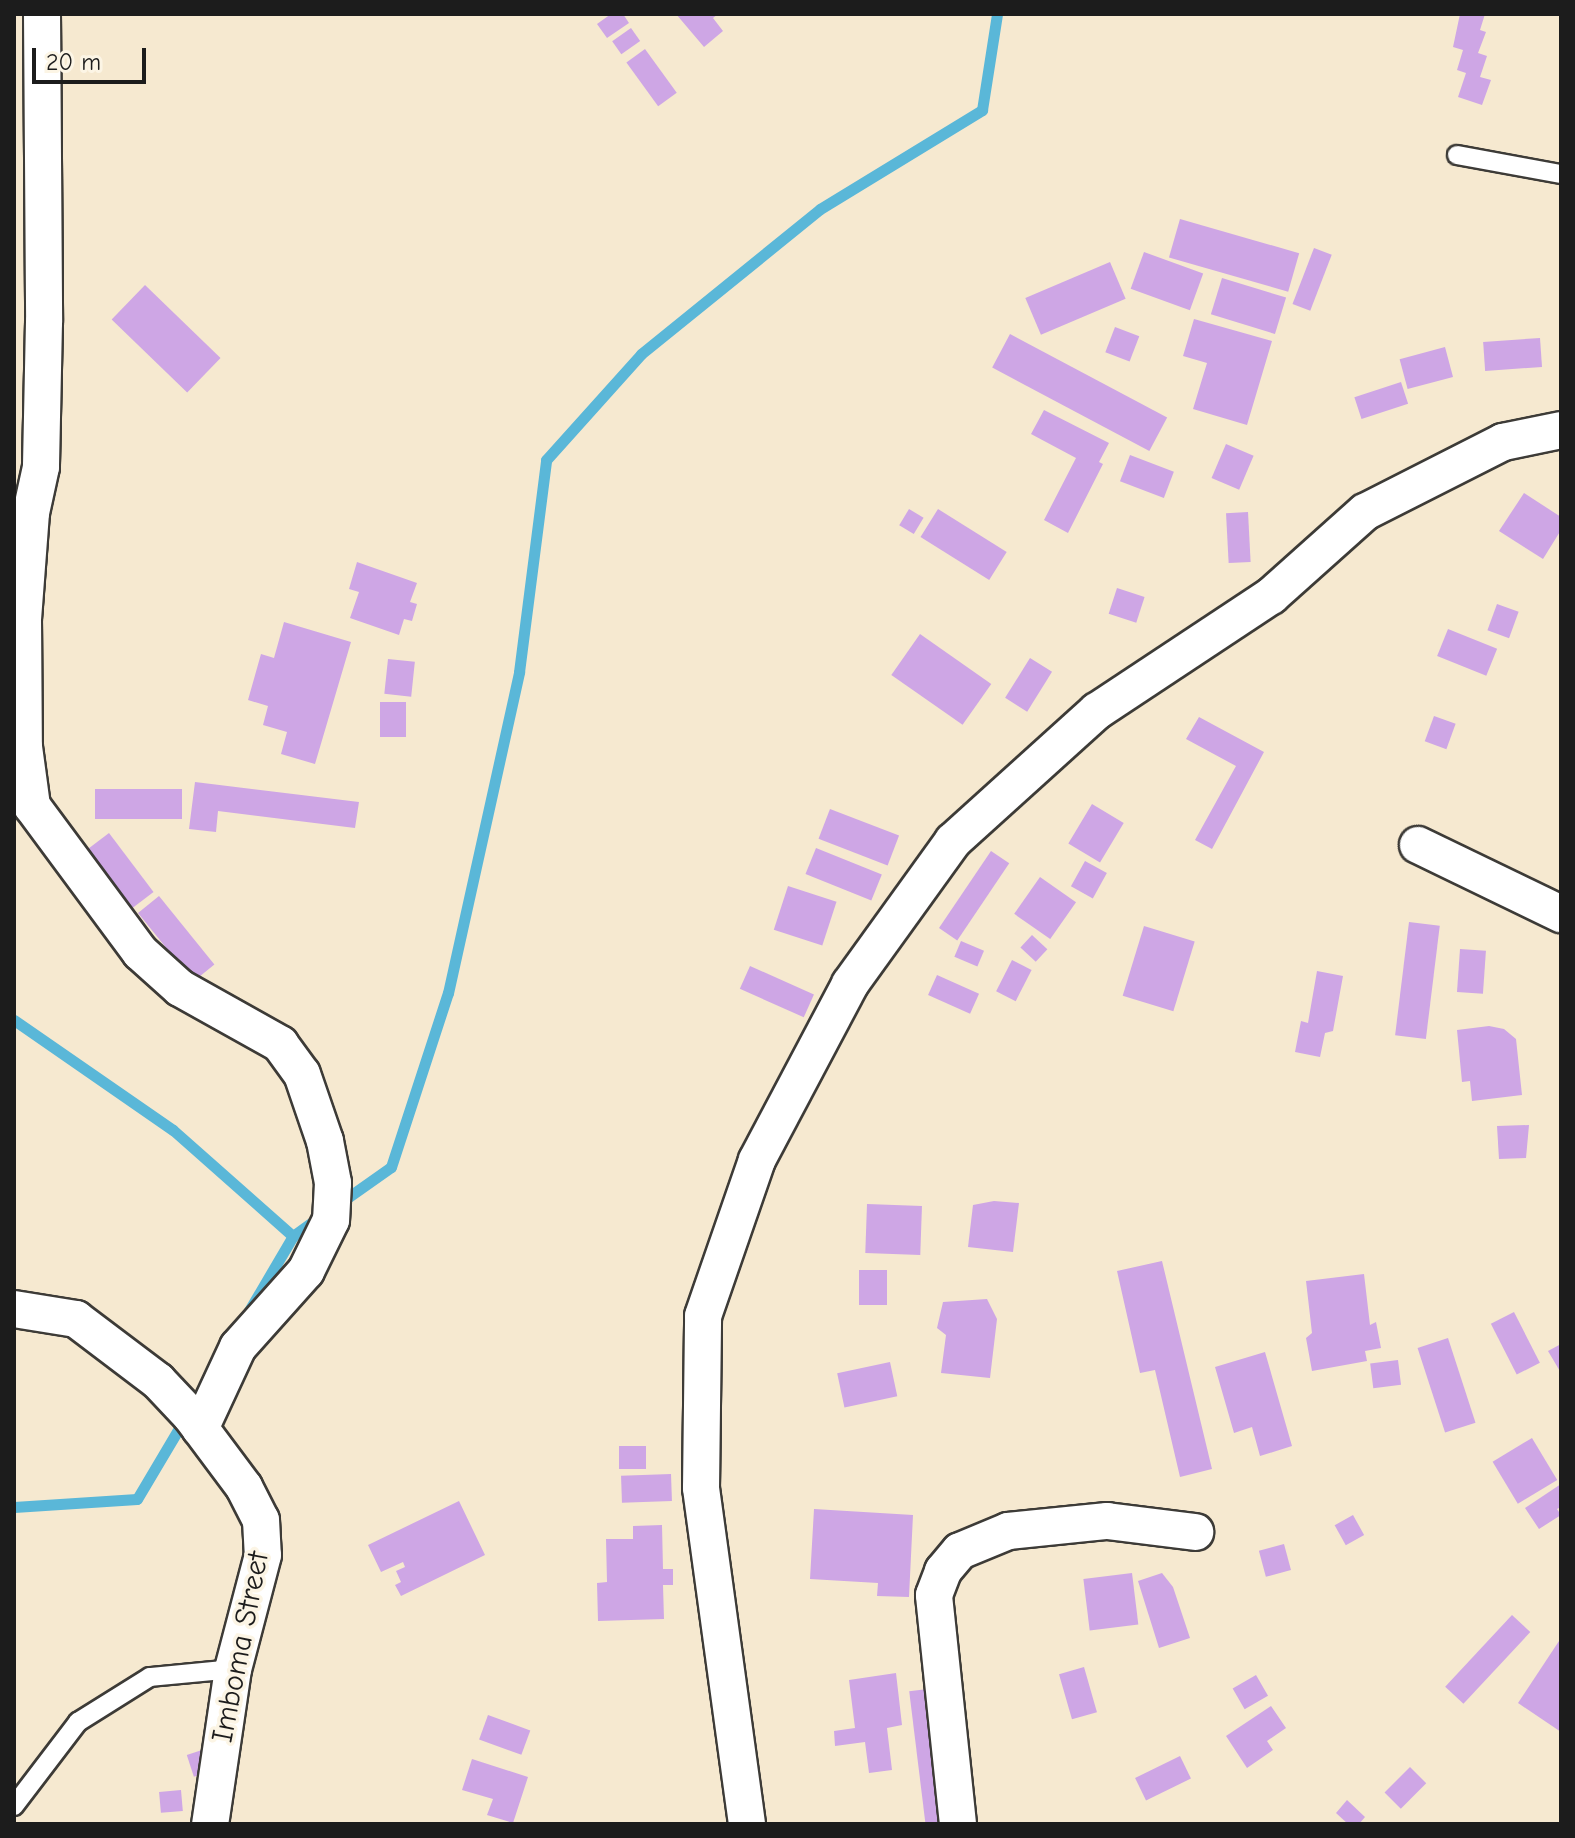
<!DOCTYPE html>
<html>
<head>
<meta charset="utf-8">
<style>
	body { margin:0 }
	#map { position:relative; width:1575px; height:1838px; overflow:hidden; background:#f6e9d0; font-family:"Comic Neue",sans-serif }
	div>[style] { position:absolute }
	.stream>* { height:11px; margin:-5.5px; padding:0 5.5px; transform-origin:5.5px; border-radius:5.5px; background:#5ab7d8 }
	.building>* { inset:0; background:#cea6e5; transform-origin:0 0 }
	.roads { filter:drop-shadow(2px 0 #3d3b37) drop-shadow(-2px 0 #3d3b37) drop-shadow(0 2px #3d3b37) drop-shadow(0 -2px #3d3b37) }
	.lane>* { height:18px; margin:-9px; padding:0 9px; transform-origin:9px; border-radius:9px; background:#fff }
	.street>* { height:36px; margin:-18px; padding:0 18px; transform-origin:18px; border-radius:18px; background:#fff }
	span { translate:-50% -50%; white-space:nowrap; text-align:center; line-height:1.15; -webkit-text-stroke:7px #fcf5e5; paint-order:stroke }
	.street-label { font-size:30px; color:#1c1c1c }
	.frame { position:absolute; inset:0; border:16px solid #1c1c1c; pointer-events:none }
	.scale { position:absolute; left:32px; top:48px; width:114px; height:36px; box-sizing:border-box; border:4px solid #1c1c1c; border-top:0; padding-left:10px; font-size:24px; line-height:28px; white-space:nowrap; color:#1c1c1c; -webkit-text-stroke:6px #fcf5e5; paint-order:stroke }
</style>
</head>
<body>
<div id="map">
	<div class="stream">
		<i style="left:14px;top:1020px;width:193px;rotate:34.7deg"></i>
		<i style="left:173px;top:1130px;width:160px;rotate:41.5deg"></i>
		<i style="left:340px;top:1203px;width:62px;rotate:-35.2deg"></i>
		<i style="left:391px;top:1167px;width:183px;rotate:-71.9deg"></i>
		<i style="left:448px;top:993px;width:329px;rotate:-77.5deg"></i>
		<i style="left:519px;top:672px;width:214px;rotate:-82.7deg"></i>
		<i style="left:546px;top:460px;width:142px;rotate:-48.1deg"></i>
		<i style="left:641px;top:354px;width:230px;rotate:-39deg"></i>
		<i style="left:820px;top:209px;width:190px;rotate:-31.4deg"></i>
		<i style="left:982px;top:110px;width:97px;rotate:-81.1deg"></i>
		<i style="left:247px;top:1314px;width:91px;rotate:-59.5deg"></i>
		<i style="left:293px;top:1236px;width:32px;rotate:-36deg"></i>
		<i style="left:14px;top:1507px;width:123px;rotate:-3.7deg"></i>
		<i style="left:137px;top:1499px;width:94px;rotate:-59.3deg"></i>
	</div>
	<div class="building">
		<i style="clip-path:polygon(611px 14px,623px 14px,629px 23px,607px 38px,597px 24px)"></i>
		<i style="clip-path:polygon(676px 14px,718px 14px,713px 18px,723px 31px,704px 47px)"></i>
		<i style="clip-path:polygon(1460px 14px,1485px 14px,1480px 30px,1486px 32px,1478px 53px,1487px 56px,1480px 77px,1491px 80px,1482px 105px,1458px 97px,1466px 73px,1457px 70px,1463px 50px,1453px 47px)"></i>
		<i style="left:631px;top:28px;width:16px;height:23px;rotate:55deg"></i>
		<i style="left:645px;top:49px;width:54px;height:23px;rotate:54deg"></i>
		<i style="left:1180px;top:219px;width:124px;height:40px;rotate:16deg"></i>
		<i style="left:1314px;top:248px;width:19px;height:60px;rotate:21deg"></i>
		<i style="left:1144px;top:252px;width:63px;height:39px;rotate:20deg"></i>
		<i style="left:1110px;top:262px;width:40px;height:92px;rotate:67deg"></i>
		<i style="left:1222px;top:278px;width:67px;height:38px;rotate:17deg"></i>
		<i style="left:145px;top:285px;width:105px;height:48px;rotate:44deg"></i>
		<i style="clip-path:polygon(1194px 319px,1272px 341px,1247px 425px,1193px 409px,1207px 363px,1183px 356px)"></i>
		<i style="left:1115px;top:327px;width:26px;height:27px;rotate:21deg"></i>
		<i style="left:1010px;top:334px;width:178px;height:38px;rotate:28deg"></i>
		<i style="left:1540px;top:338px;width:29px;height:57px;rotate:86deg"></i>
		<i style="left:1445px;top:347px;width:31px;height:47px;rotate:75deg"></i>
		<i style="left:1401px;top:382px;width:23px;height:49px;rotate:72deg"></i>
		<i style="clip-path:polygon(1044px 410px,1109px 443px,1099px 462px,1103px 464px,1068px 533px,1044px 520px,1076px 458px,1031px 434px)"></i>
		<i style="left:1226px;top:444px;width:30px;height:37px;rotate:23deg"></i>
		<i style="left:1130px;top:455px;width:47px;height:28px;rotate:21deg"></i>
		<i style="clip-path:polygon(1524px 493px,1561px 517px,1561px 530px,1543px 559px,1499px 531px)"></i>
		<i style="left:909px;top:509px;width:17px;height:19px;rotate:31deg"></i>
		<i style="left:938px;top:509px;width:81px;height:33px;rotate:32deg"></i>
		<i style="left:1248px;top:512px;width:50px;height:22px;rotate:87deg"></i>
		<i style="clip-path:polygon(357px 562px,417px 583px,410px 602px,417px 604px,412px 621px,404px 619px,399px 635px,350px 618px,359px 592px,349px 589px)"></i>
		<i style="left:1117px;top:588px;width:29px;height:27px;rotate:18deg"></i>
		<i style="left:1497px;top:604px;width:23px;height:28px;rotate:20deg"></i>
		<i style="clip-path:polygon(284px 622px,351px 642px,315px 764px,281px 754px,287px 732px,263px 725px,268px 706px,248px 700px,261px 654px,274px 658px)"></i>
		<i style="left:1448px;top:629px;width:53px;height:29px;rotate:22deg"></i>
		<i style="left:920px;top:634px;width:87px;height:50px;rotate:35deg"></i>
		<i style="left:1030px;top:658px;width:26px;height:47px;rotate:32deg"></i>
		<i style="left:388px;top:659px;width:27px;height:35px;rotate:6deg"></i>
		<i style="left:380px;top:702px;width:26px;height:35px"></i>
		<i style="left:1434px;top:716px;width:23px;height:27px;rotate:20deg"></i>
		<i style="clip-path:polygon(1199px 717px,1264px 752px,1212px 849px,1195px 840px,1236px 766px,1186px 739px)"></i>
		<i style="clip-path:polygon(195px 782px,359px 802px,355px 828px,218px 811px,216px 832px,189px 829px)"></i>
		<i style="left:95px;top:789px;width:87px;height:30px"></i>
		<i style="left:1092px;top:804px;width:37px;height:46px;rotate:31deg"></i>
		<i style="left:830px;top:809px;width:74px;height:32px;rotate:21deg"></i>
		<i style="left:109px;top:833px;width:74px;height:26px;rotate:53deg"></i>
		<i style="left:816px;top:848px;width:71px;height:28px;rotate:22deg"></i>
		<i style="left:991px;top:851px;width:22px;height:93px;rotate:34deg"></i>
		<i style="left:1085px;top:861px;width:25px;height:29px;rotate:29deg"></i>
		<i style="left:1040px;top:877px;width:44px;height:45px;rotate:35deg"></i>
		<i style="left:788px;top:886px;width:51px;height:46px;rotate:18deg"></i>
		<i style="left:159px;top:896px;width:88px;height:27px;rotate:51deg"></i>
		<i style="left:1409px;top:922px;width:31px;height:114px;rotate:7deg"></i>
		<i style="left:1144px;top:926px;width:53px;height:73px;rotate:17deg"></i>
		<i style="left:1032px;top:935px;width:21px;height:17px;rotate:43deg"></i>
		<i style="left:961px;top:941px;width:25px;height:17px;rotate:23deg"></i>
		<i style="left:1460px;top:949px;width:26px;height:43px;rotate:4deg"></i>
		<i style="left:1012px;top:960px;width:22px;height:35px;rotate:27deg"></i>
		<i style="left:750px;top:966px;width:70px;height:25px;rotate:24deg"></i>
		<i style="clip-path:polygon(1317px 971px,1343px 976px,1333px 1031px,1325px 1033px,1320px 1057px,1295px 1052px,1301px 1021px,1308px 1023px)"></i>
		<i style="left:937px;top:975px;width:46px;height:22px;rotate:24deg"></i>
		<i style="clip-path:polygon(1489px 1026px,1504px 1029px,1516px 1039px,1522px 1095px,1472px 1101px,1470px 1081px,1462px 1082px,1457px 1030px)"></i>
		<i style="clip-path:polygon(1529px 1125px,1526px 1158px,1499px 1159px,1497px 1126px)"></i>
		<i style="clip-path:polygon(994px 1201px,1019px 1203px,1013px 1252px,968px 1247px,973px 1205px)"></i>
		<i style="left:867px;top:1204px;width:55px;height:49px;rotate:2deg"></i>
		<i style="clip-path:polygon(1162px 1261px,1212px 1469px,1180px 1477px,1155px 1370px,1140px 1373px,1117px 1271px)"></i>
		<i style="left:887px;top:1270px;width:35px;height:28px;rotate:90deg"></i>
		<i style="clip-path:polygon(1364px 1274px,1370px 1325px,1376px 1322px,1381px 1348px,1365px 1351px,1367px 1361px,1312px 1371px,1306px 1338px,1312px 1333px,1306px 1281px)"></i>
		<i style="clip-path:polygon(987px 1299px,997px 1319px,990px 1378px,941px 1373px,946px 1335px,937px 1328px,943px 1302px)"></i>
		<i style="left:1514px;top:1312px;width:57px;height:26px;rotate:63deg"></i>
		<i style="left:1448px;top:1338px;width:89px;height:32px;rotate:72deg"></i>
		<i style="clip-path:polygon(1561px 1344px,1561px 1373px,1548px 1351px)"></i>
		<i style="clip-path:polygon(1265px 1352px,1292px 1446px,1260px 1456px,1252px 1427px,1234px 1433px,1215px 1367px)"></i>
		<i style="left:1398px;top:1360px;width:25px;height:28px;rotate:83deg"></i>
		<i style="left:890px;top:1362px;width:35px;height:54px;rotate:78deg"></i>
		<i style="left:1532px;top:1438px;width:49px;height:46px;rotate:59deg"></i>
		<i style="left:619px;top:1446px;width:27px;height:23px"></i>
		<i style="left:671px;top:1474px;width:27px;height:50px;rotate:88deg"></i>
		<i style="clip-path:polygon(1561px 1484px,1561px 1507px,1557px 1509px,1561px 1515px,1539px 1529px,1525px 1508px)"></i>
		<i style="clip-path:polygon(459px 1501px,485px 1555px,401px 1596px,395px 1585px,401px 1582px,396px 1571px,405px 1567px,403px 1562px,381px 1572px,368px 1545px)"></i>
		<i style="clip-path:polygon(814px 1509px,913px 1515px,909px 1597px,877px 1596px,878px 1583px,810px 1579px)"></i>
		<i style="left:1353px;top:1515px;width:23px;height:21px;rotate:61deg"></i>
		<i style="clip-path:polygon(662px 1525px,663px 1569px,673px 1569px,673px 1585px,663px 1585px,664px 1619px,598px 1621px,597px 1583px,607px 1582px,606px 1539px,633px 1539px,633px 1526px)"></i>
		<i style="left:1284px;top:1544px;width:27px;height:26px;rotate:75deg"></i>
		<i style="left:1132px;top:1573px;width:52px;height:49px;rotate:83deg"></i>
		<i style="clip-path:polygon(1162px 1573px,1173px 1587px,1190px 1638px,1159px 1648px,1138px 1581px)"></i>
		<i style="left:1512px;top:1615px;width:25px;height:98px;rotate:43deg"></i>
		<i style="clip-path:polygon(1561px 1638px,1561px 1732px,1518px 1703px)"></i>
		<i style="left:1084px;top:1667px;width:47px;height:26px;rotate:74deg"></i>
		<i style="clip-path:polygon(896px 1673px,902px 1725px,887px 1728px,892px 1770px,869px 1773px,865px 1742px,835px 1746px,834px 1731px,855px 1728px,849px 1680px)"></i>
		<i style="left:1256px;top:1675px;width:24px;height:27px;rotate:60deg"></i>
		<i style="left:936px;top:1688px;width:135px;height:27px;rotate:83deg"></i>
		<i style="clip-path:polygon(1271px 1706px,1286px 1728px,1267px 1741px,1273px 1750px,1247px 1768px,1226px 1736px)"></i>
		<i style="left:488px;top:1715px;width:45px;height:26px;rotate:20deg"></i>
		<i style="left:202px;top:1750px;width:23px;height:16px;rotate:72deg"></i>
		<i style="left:1180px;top:1756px;width:25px;height:50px;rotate:64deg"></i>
		<i style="clip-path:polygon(472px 1759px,528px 1777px,513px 1823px,487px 1815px,493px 1799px,462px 1790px)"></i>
		<i style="left:1410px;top:1767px;width:23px;height:36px;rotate:45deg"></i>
		<i style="left:181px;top:1790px;width:21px;height:22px;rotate:85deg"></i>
		<i style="clip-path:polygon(1347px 1800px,1365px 1817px,1359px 1824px,1348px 1824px,1336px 1813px)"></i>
	</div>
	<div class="roads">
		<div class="lane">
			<i style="left:1457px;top:155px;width:106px;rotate:10.4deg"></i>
			<i style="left:14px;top:1806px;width:106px;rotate:-52.7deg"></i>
			<i style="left:78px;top:1722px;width:85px;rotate:-32deg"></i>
			<i style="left:150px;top:1677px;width:83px;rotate:-5.5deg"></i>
		</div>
		<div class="street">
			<i style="left:42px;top:14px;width:308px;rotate:89.6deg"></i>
			<i style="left:44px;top:322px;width:145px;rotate:91.2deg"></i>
			<i style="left:41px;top:467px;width:47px;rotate:102.3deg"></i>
			<i style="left:31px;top:513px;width:106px;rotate:94.3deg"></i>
			<i style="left:23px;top:619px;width:128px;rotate:89.6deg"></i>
			<i style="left:24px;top:747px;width:60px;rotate:82.3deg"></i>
			<i style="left:32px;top:806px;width:182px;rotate:53.5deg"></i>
			<i style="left:140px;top:952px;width:54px;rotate:42deg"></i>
			<i style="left:180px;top:988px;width:115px;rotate:29.2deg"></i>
			<i style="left:280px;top:1044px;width:37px;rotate:54deg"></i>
			<i style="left:302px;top:1074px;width:71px;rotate:71.1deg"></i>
			<i style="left:325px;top:1141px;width:43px;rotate:79.2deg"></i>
			<i style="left:333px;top:1183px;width:37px;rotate:93deg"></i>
			<i style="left:331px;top:1220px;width:57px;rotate:116.1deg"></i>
			<i style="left:306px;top:1271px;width:102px;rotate:131.8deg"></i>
			<i style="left:238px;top:1347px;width:90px;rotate:114.9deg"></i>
			<i style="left:1418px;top:845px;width:159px;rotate:25.8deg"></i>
			<i style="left:14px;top:1309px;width:63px;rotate:9.2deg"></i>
			<i style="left:76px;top:1319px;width:103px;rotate:37.1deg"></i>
			<i style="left:158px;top:1381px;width:48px;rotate:46.7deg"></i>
			<i style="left:191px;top:1416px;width:89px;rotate:53.3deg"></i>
			<i style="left:244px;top:1487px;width:37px;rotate:63deg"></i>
			<i style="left:261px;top:1520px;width:35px;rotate:87deg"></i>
			<i style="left:263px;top:1555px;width:118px;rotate:104.7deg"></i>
			<i style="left:233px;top:1669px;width:157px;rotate:98.4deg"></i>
			<i style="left:747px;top:1824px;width:339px;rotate:-97.8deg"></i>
			<i style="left:701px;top:1488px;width:172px;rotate:-89.3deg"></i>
			<i style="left:703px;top:1316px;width:165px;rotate:-70.9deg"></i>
			<i style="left:757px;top:1160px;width:199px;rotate:-62.1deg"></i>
			<i style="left:850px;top:984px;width:176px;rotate:-54.2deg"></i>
			<i style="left:953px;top:841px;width:194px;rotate:-42.1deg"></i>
			<i style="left:1097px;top:711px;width:209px;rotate:-33.5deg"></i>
			<i style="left:1271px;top:596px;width:126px;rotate:-41.8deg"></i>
			<i style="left:1365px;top:512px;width:155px;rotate:-26.9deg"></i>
			<i style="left:1503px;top:442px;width:59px;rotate:-11.7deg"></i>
			<i style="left:958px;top:1824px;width:230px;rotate:-96deg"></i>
			<i style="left:934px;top:1595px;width:26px;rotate:-69deg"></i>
			<i style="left:943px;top:1571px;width:26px;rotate:-50deg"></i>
			<i style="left:960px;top:1551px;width:52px;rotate:-22.6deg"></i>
			<i style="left:1008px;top:1531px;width:100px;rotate:-5.8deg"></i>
			<i style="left:1107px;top:1521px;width:89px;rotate:7.1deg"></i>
		</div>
	</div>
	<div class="street-label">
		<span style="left:241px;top:1647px;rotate:-79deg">Imboma Street</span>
	</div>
	<div class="frame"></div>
	<div class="scale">20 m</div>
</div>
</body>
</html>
